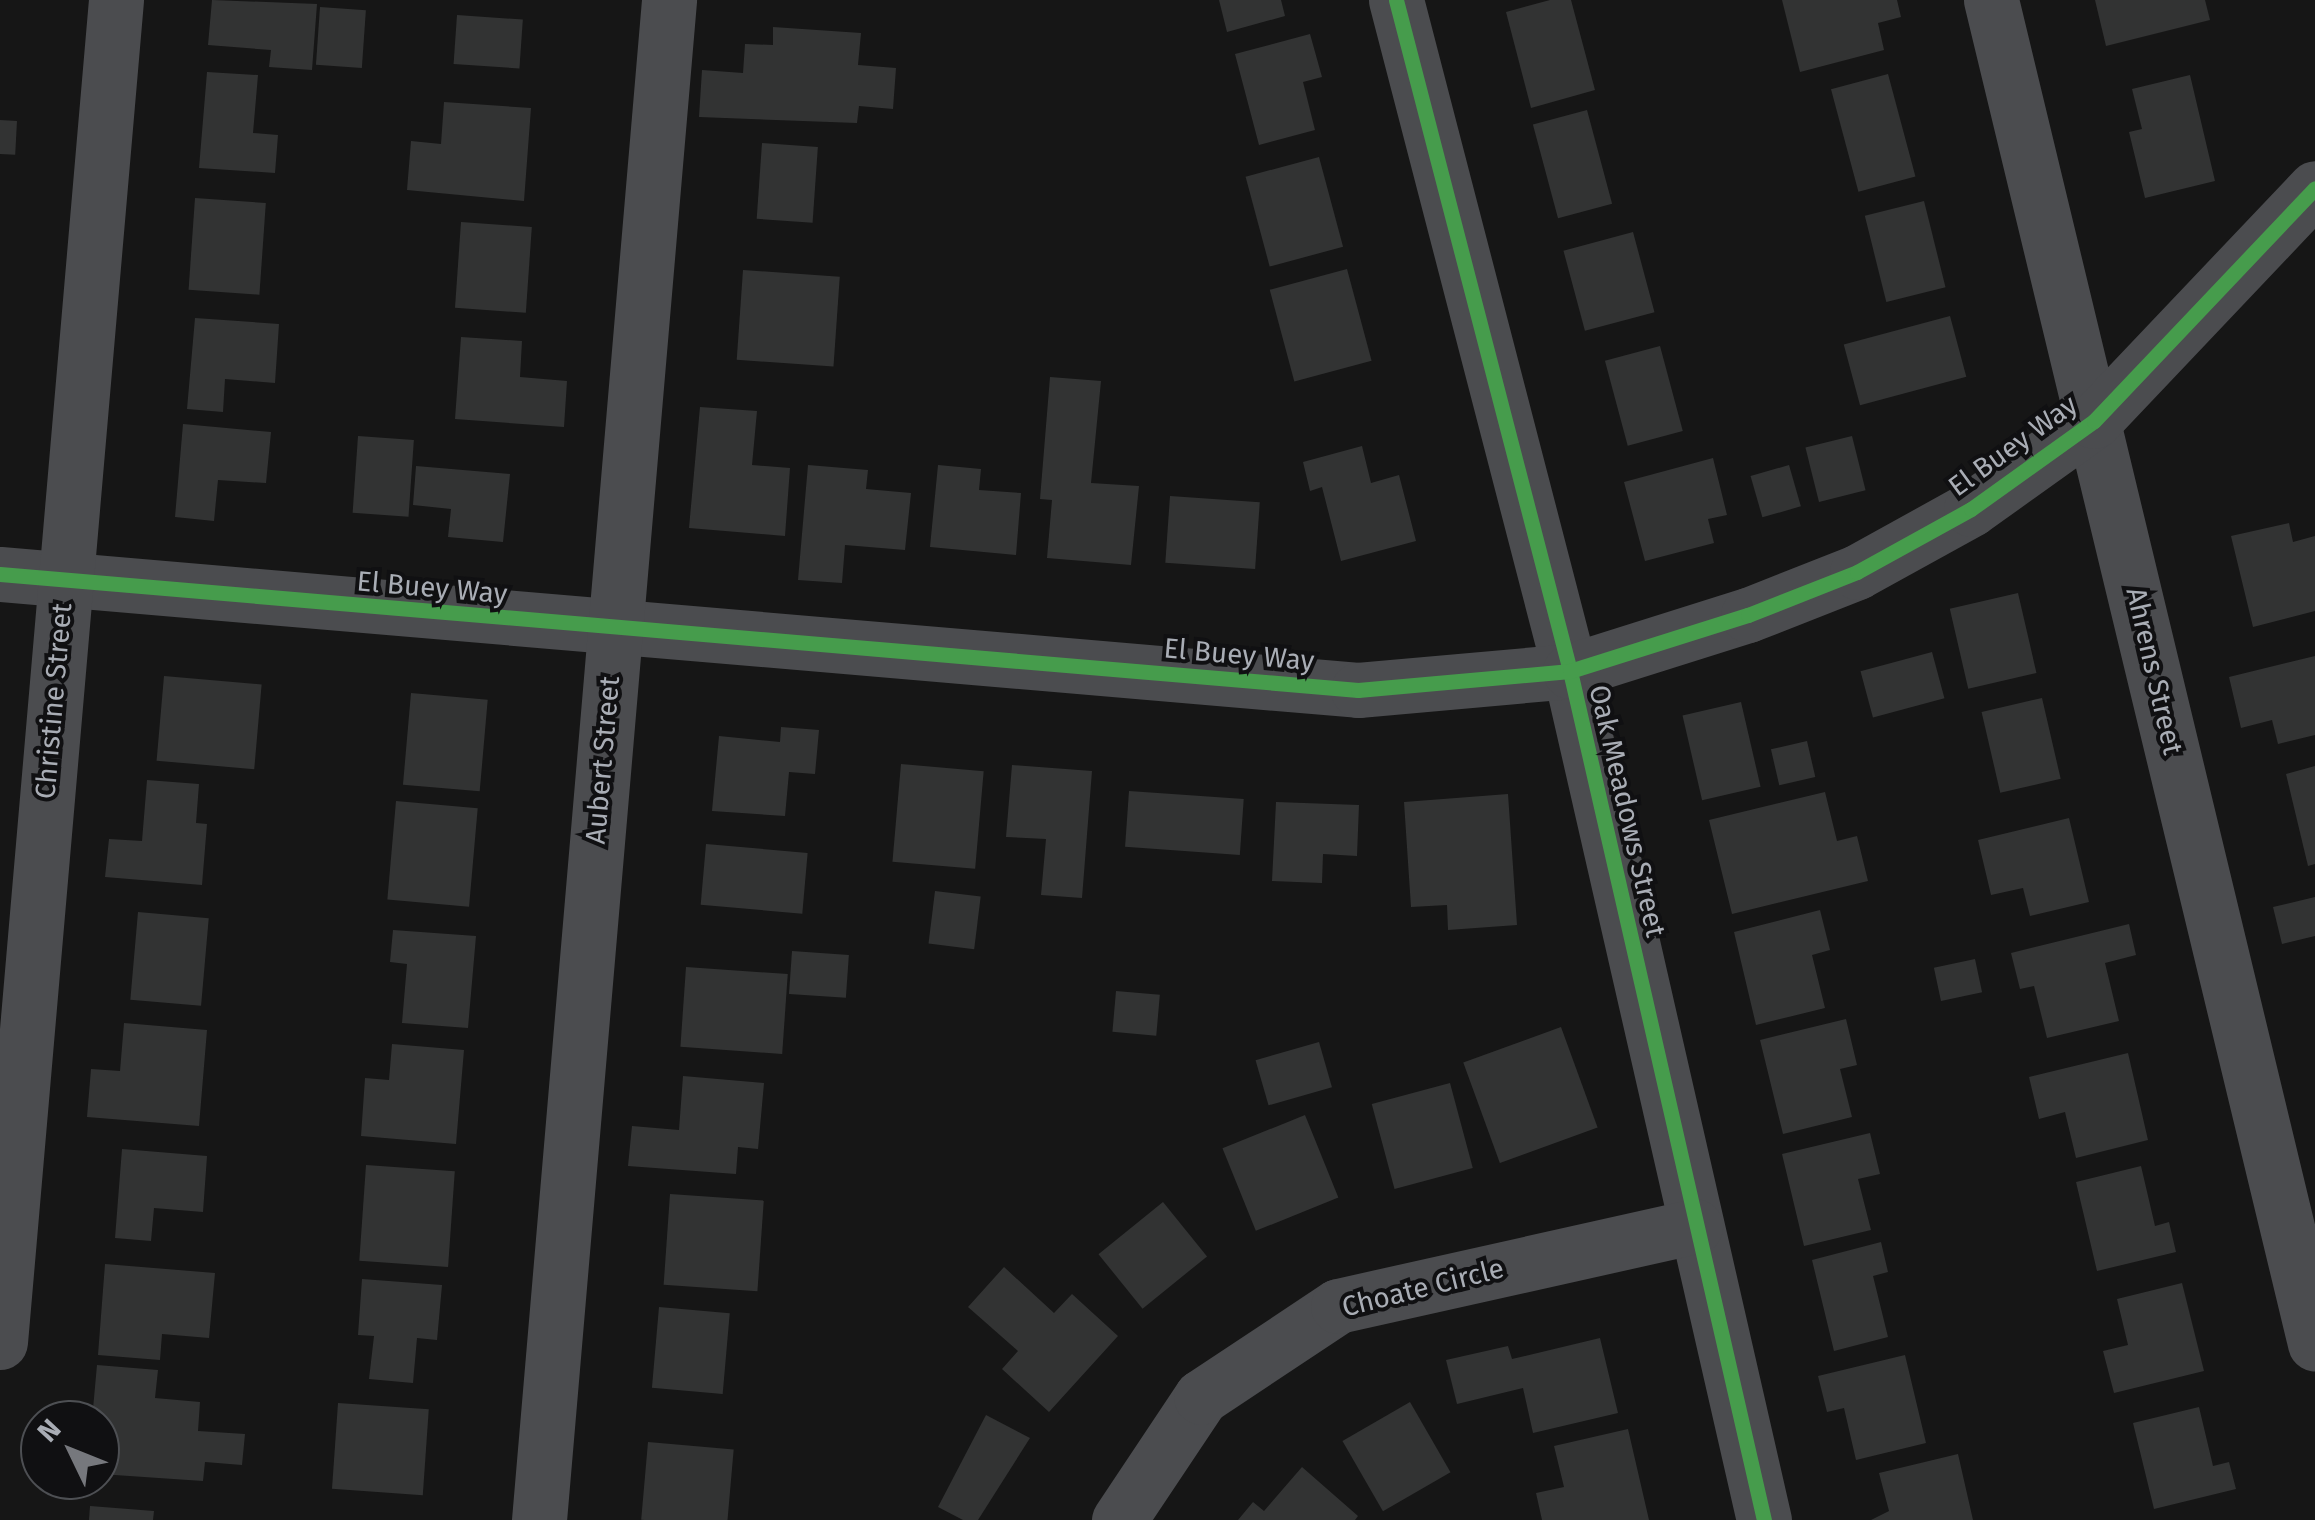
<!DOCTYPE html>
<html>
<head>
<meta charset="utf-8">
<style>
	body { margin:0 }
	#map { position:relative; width:2315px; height:1520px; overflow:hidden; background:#161616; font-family:"Fira Sans",sans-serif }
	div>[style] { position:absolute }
	.building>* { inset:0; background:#323333; transform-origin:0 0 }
	.minor>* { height:55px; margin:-27.5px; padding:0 27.5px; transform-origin:27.5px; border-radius:27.5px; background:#4b4c4f }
	.cycleway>* { height:15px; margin:-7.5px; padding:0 7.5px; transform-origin:7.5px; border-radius:7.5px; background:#469c4c }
	span { translate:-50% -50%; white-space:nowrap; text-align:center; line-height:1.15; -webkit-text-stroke:8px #101012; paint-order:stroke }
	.street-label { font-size:28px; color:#a9adb5 }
	.north { position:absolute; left:20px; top:1400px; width:100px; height:100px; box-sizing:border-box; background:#101012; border:2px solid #4d4f53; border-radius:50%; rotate:313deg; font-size:28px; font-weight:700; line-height:40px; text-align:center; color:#a9adb5 }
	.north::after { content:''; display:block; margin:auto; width:35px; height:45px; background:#76787d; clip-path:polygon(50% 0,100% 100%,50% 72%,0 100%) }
</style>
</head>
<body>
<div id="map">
	<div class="building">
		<i style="clip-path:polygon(212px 0,317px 4px,312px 70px,269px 67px,271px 50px,208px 45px)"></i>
		<i style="clip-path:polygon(1219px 0,1281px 0,1285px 16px,1227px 32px)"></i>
		<i style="clip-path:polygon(1550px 0,1571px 0,1595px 90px,1531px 108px,1506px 12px)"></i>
		<i style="clip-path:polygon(1782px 0,1897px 0,1901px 17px,1878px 23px,1884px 50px,1800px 72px)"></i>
		<i style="clip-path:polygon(2095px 0,2205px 0,2210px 20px,2106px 46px)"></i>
		<i style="left:320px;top:7px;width:46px;height:58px;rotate:4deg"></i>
		<i style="left:457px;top:15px;width:66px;height:49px;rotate:4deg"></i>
		<i style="clip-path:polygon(773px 27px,861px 33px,858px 65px,896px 68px,893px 109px,859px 106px,857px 123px,699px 117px,702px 70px,743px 73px,745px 44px,773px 45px)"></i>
		<i style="clip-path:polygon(1310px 34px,1322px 77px,1303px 82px,1315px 130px,1259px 145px,1235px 54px)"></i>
		<i style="clip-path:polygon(207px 72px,258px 75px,253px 133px,278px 135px,275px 173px,199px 168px)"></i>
		<i style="left:1888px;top:74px;width:106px;height:59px;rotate:75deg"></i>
		<i style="clip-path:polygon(2190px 75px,2215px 181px,2145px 198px,2129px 132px,2142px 129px,2132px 89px)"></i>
		<i style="clip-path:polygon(444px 102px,531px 108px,524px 201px,407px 190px,411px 141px,441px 144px)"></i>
		<i style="left:1587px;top:110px;width:97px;height:56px;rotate:75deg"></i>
		<i style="left:0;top:120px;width:17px;height:34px;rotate:3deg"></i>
		<i style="left:762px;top:143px;width:56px;height:76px;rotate:4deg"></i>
		<i style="left:1319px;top:157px;width:93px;height:76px;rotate:75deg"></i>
		<i style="left:195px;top:198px;width:71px;height:92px;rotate:4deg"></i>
		<i style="left:1924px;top:201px;width:89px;height:61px;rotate:76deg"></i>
		<i style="left:461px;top:222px;width:71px;height:86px;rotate:4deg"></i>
		<i style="left:1633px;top:232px;width:83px;height:72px;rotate:75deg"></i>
		<i style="left:1347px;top:269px;width:95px;height:80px;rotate:75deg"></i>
		<i style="left:743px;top:270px;width:97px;height:90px;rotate:4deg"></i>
		<i style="left:1950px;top:316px;width:63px;height:110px;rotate:75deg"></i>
		<i style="clip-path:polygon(195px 318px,279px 324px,275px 383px,225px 379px,223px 412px,187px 409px)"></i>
		<i style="clip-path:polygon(461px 337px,522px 341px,520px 377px,567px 381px,564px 427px,455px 419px)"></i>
		<i style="left:1660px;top:346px;width:88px;height:57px;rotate:75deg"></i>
		<i style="clip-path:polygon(1050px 377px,1101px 381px,1091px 483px,1139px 486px,1131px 565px,1047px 558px,1052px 500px,1040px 499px)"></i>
		<i style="clip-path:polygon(700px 407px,757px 411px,752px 465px,790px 468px,785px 536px,689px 528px)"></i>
		<i style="clip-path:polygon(183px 424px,271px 432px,266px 483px,218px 480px,214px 521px,175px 517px)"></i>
		<i style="left:358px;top:436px;width:56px;height:77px;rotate:4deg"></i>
		<i style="left:1852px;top:436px;width:56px;height:48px;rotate:76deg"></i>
		<i style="clip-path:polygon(1362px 446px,1371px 483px,1399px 475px,1416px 541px,1341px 561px,1322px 487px,1310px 491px,1303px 462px)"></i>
		<i style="clip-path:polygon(1713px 458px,1727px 515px,1708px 519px,1714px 543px,1645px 561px,1624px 482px)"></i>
		<i style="clip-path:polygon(808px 465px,868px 470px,866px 489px,911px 493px,905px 550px,845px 545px,842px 583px,798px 580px)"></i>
		<i style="clip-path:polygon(938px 465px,981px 469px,979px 490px,1021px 493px,1016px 555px,930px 547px)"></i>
		<i style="left:1789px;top:465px;width:43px;height:40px;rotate:74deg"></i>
		<i style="clip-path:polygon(416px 466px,510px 474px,503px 542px,448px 537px,451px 509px,413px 505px)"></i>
		<i style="left:1170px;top:496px;width:90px;height:67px;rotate:4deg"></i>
		<i style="clip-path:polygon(2289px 523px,2293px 542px,2315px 536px,2315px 611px,2253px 627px,2231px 536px)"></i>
		<i style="left:2018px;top:593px;width:82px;height:70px;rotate:77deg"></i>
		<i style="left:1932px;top:652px;width:48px;height:74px;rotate:75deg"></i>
		<i style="clip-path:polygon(2315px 656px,2315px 735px,2278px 744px,2272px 720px,2241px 728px,2229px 677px)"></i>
		<i style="left:164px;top:676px;width:98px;height:85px;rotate:5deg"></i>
		<i style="left:411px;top:693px;width:77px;height:92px;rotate:5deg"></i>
		<i style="left:2042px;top:698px;width:83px;height:62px;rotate:77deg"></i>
		<i style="left:1741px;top:702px;width:87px;height:60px;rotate:77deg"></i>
		<i style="clip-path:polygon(781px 727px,819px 730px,815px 774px,789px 772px,785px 816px,712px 811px,719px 736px,780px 742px)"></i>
		<i style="left:1807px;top:741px;width:37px;height:37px;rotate:77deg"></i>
		<i style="left:901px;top:764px;width:83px;height:98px;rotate:5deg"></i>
		<i style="clip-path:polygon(1012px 765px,1092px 771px,1082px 898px,1041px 895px,1046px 839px,1006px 837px)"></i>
		<i style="clip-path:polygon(2315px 766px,2315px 864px,2308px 866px,2286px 774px)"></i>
		<i style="clip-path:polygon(147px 780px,199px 784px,196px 823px,207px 824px,202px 885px,105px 877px,109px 839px,142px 841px)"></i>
		<i style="left:1129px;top:791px;width:115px;height:56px;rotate:4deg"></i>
		<i style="clip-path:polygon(1825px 792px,1837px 841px,1857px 836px,1868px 881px,1732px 914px,1709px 820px)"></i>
		<i style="clip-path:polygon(1508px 794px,1517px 925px,1448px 930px,1447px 905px,1411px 907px,1404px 802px)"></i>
		<i style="left:396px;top:801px;width:82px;height:99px;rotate:5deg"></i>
		<i style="clip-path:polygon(1276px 802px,1359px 805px,1357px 856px,1323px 854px,1322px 883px,1272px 881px)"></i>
		<i style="clip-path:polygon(2069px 818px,2089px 902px,2030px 916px,2023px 888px,1991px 895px,1978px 840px)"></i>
		<i style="left:706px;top:844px;width:102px;height:61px;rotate:5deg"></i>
		<i style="left:935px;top:891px;width:46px;height:53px;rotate:7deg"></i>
		<i style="clip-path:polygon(2315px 897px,2315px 936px,2282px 944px,2273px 907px)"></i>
		<i style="clip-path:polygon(1820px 910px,1830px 950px,1812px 955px,1825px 1008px,1756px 1025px,1734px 932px)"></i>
		<i style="left:138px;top:912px;width:71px;height:88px;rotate:5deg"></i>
		<i style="clip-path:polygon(2129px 924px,2136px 955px,2105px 963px,2119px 1021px,2047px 1038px,2034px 986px,2020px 989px,2011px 953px)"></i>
		<i style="clip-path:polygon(393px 930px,476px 936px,468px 1028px,402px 1023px,407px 964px,390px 962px)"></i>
		<i style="left:792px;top:951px;width:57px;height:43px;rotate:4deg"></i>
		<i style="left:1975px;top:959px;width:34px;height:42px;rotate:78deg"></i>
		<i style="left:686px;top:967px;width:102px;height:80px;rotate:4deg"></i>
		<i style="left:1116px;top:991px;width:44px;height:41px;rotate:5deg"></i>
		<i style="clip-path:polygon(1846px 1019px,1857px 1065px,1840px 1069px,1852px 1117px,1783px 1134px,1760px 1040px)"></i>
		<i style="clip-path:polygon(124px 1023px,207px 1030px,199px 1126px,87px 1117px,91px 1069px,120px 1071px)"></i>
		<i style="left:1561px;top:1027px;width:107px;height:104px;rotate:70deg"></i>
		<i style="left:1319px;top:1042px;width:47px;height:66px;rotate:74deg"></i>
		<i style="clip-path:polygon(392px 1044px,464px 1050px,456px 1144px,361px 1136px,365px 1078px,389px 1080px)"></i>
		<i style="clip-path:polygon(2128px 1053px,2148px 1140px,2076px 1158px,2065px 1112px,2039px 1119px,2029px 1077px)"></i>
		<i style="clip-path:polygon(683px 1076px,764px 1083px,758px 1149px,738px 1147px,736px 1174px,628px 1166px,632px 1126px,679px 1130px)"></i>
		<i style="left:1450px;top:1083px;width:88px;height:81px;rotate:75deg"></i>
		<i style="left:1305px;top:1115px;width:89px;height:89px;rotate:68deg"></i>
		<i style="clip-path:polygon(1870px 1133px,1880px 1174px,1858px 1179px,1871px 1230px,1804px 1246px,1782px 1154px)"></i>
		<i style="clip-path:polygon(122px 1149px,207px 1156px,203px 1212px,154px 1208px,151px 1241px,115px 1238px)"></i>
		<i style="left:366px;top:1165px;width:89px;height:96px;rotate:4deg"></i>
		<i style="clip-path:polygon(2141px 1166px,2155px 1226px,2169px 1222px,2176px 1252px,2097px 1271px,2076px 1182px)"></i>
		<i style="left:670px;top:1194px;width:94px;height:91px;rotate:4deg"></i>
		<i style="left:1163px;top:1202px;width:70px;height:83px;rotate:51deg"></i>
		<i style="clip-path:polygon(1881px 1242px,1888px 1272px,1873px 1276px,1888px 1337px,1834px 1351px,1812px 1260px)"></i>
		<i style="clip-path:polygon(105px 1264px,215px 1273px,209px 1338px,162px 1334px,160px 1360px,98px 1355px)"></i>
		<i style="clip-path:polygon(1004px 1267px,1054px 1313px,1072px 1294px,1118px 1336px,1049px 1412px,1002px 1369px,1018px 1351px,968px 1307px)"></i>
		<i style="clip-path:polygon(362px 1279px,442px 1285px,437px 1340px,417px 1338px,413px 1383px,369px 1379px,374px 1336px,358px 1335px)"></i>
		<i style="clip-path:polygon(2182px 1283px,2204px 1371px,2114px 1393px,2103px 1351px,2128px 1345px,2117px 1299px)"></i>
		<i style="left:659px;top:1307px;width:71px;height:81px;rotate:5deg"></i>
		<i style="clip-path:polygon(1600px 1338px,1618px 1413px,1533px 1433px,1523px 1388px,1457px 1404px,1446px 1360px,1508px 1346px,1512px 1359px)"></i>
		<i style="clip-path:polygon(1905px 1355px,1926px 1443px,1856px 1460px,1844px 1408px,1827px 1412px,1818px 1376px)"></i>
		<i style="clip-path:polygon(97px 1365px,158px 1370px,155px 1398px,200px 1402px,198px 1431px,245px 1434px,242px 1465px,205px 1462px,203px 1481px,100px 1474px,100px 1420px,92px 1420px)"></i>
		<i style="left:1410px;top:1402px;width:81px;height:78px;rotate:60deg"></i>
		<i style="left:338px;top:1403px;width:91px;height:86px;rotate:4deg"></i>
		<i style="clip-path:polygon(2199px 1407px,2213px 1466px,2229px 1462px,2236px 1489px,2154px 1509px,2133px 1423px)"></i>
		<i style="clip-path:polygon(986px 1415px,1030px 1438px,978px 1520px,963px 1520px,938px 1507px)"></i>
		<i style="clip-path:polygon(1628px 1429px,1649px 1520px,1542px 1520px,1536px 1493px,1564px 1487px,1554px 1446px)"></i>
		<i style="left:648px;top:1442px;width:86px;height:78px;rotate:5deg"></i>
		<i style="clip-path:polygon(1958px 1454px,1973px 1520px,1871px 1520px,1889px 1511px,1879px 1473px)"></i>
		<i style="clip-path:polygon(1302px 1467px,1358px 1516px,1355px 1520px,1238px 1520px,1253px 1502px,1264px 1511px)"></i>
		<i style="clip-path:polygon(90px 1506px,154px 1511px,153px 1520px,89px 1520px)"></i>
	</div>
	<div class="minor">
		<i style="left:1396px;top:0;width:693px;rotate:75.46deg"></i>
		<i style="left:1570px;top:671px;width:871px;rotate:77.13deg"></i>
		<i style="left:1991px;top:0;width:1382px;rotate:76.44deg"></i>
		<i style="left:0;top:574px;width:1363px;rotate:4.88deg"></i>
		<i style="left:1358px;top:690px;width:213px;rotate:-5.1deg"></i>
		<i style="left:1570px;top:671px;width:187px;rotate:-17.5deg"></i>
		<i style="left:1748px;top:615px;width:117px;rotate:-21.5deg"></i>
		<i style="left:1857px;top:572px;width:130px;rotate:-28.9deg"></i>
		<i style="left:1971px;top:509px;width:151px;rotate:-35.6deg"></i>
		<i style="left:2094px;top:421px;width:321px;rotate:-46.5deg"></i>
		<i style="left:0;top:1342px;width:1347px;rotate:-85.06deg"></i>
		<i style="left:539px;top:1520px;width:1526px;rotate:-85.11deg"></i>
		<i style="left:1119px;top:1520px;width:148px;rotate:-56.3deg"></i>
		<i style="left:1201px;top:1397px;width:164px;rotate:-33.6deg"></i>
		<i style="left:1338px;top:1306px;width:366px;rotate:-12.6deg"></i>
	</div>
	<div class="cycleway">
		<i style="left:1396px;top:0;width:693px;rotate:75.46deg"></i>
		<i style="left:1570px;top:671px;width:871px;rotate:77.13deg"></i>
		<i style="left:0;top:574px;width:1363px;rotate:4.88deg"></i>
		<i style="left:1358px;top:690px;width:213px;rotate:-5.1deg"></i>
		<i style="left:1570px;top:671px;width:187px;rotate:-17.5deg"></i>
		<i style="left:1748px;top:615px;width:117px;rotate:-21.5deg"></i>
		<i style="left:1857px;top:572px;width:130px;rotate:-28.9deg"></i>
		<i style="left:1971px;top:509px;width:151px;rotate:-35.6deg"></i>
		<i style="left:2094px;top:421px;width:321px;rotate:-46.5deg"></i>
	</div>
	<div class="street-label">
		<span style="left:2013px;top:446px;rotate:-36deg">El Buey Way</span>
		<span style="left:432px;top:588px;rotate:5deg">El Buey Way</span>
		<span style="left:1239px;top:655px;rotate:5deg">El Buey Way</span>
		<span style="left:2154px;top:671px;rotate:77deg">Ahrens Street</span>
		<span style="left:54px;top:701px;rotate:-85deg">Christine Street</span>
		<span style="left:603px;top:760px;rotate:-85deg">Aubert Street</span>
		<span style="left:1627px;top:811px;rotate:77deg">Oak Meadows Street</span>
		<span style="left:1423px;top:1288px;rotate:-14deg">Choate Circle</span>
	</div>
	<div class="north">N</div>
</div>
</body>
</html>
